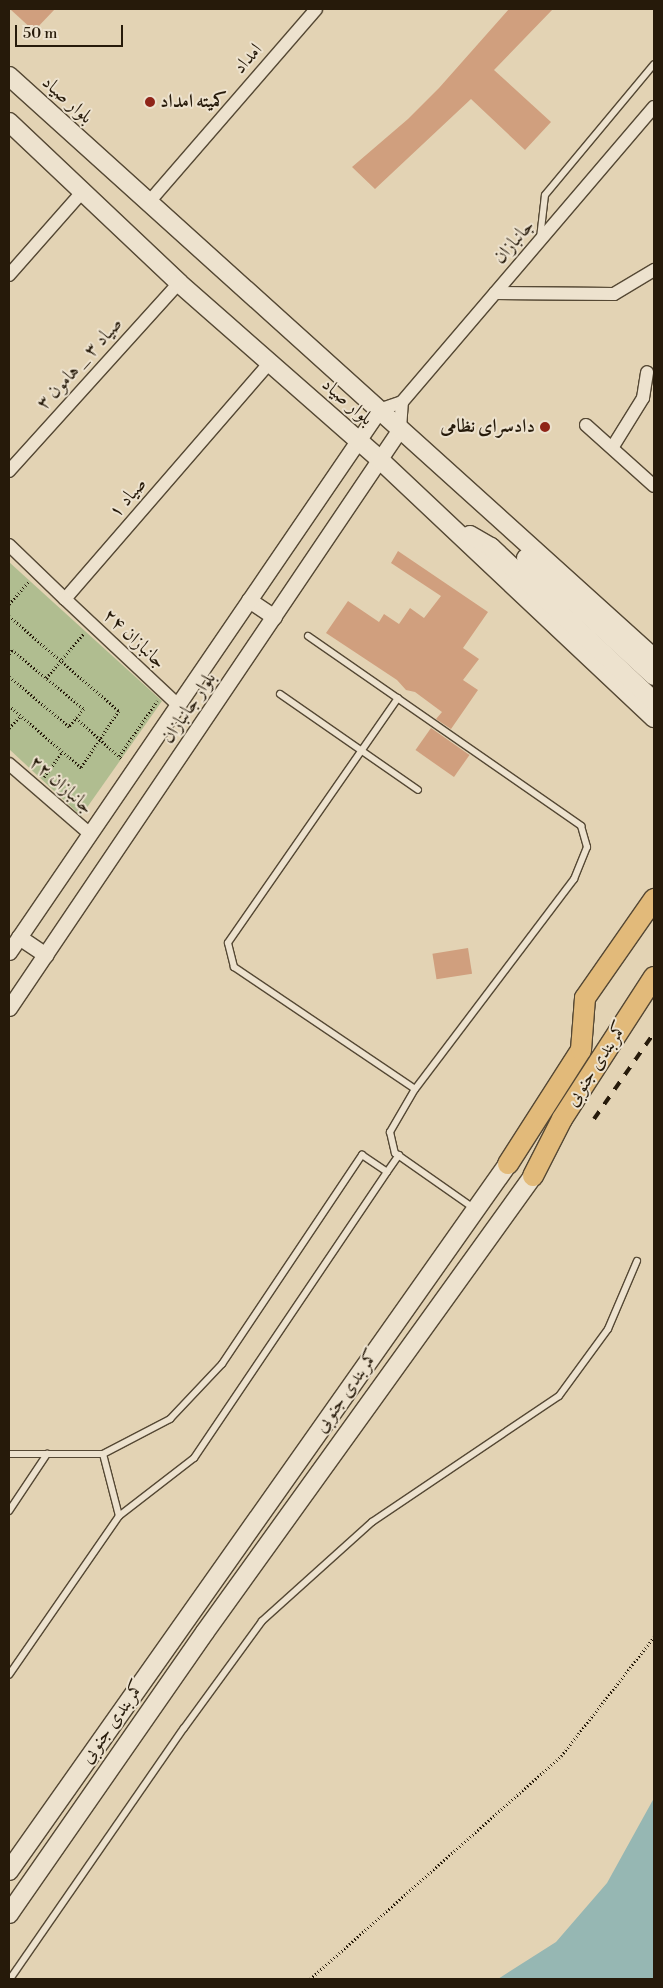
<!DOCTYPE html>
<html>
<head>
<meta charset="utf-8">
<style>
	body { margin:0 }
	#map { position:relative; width:663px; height:1988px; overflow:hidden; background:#e3d3b4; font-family:"Libre Bodoni",Amiri,serif }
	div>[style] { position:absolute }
	.green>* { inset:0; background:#b0bd90 }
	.water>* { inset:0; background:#96b7b3 }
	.building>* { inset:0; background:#d09f7e; transform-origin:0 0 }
	.path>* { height:2.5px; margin-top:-1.25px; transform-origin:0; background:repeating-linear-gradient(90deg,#261a0a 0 1px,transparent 0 3.5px) }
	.roads { filter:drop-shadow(1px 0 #554834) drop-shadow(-1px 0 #554834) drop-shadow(0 1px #554834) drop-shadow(0 -1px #554834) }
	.service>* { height:6px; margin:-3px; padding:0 3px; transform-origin:3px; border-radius:3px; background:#ede2ce }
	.minor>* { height:12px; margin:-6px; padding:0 6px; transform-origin:6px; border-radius:6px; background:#ede2ce }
	.tertiary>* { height:15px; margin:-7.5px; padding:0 7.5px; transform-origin:7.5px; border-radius:7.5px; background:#ede2ce }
	.secondary>* { height:18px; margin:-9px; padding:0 9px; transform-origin:9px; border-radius:9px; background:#ede2ce }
	.trunk>* { height:20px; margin:-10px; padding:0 10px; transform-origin:10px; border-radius:10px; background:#e2ba7a }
	.rail>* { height:4px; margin-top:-2px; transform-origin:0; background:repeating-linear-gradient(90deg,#261a0a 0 9px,transparent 0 18px) }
	.dots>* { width:14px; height:14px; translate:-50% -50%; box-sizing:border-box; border:2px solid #ede2ce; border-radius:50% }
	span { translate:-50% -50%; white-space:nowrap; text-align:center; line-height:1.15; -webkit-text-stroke:4px #ede2ce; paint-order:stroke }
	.street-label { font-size:19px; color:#261a0a }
	.poi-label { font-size:19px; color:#261a0a; font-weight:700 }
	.left { translate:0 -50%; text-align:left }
	.right { translate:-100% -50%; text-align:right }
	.frame { position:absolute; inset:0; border:10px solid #261a0a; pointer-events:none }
	.scale { position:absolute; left:15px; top:25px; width:108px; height:22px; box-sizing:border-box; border:2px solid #261a0a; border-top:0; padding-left:6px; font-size:15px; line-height:18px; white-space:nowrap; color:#261a0a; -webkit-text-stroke:4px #ede2ce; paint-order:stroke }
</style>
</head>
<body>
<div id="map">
	<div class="green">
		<i style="clip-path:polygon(9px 562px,162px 701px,81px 816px,9px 749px)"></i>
	</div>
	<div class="water">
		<i style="clip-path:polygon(654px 1798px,654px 1979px,498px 1979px,556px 1942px,607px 1883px)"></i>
	</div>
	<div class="building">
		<i style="clip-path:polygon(10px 9px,55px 9px,34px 31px)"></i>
		<i style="clip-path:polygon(509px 9px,553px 9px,494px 70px,551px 122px,525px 150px,471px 99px,375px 189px,352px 167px,408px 119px,439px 88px)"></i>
		<i style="clip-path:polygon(398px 551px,488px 612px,463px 648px,479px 659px,463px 680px,478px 690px,451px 729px,436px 719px,442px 712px,415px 692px,406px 690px,397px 680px,326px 633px,348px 601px,379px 622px,384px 614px,399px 624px,410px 608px,424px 618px,441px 596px,391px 563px)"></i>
		<i style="left:431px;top:728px;width:47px;height:27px;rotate:35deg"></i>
		<i style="left:468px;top:948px;width:26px;height:36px;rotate:81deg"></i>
	</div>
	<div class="path">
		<i style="left:9px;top:604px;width:30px;rotate:-49deg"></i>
		<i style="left:9px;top:616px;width:145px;rotate:40.8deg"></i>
		<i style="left:119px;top:711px;width:69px;rotate:123.7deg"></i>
		<i style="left:81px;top:768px;width:95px;rotate:-139.3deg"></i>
		<i style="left:9px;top:654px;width:5px;rotate:-53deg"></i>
		<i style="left:12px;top:650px;width:93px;rotate:39.3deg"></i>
		<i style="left:84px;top:709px;width:23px;rotate:130deg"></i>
		<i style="left:69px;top:727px;width:78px;rotate:-140.2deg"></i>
		<i style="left:46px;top:678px;width:59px;rotate:-49.8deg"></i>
		<i style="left:76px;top:718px;width:63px;rotate:41.8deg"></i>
		<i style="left:9px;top:728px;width:16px;rotate:-47deg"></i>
		<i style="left:119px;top:756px;width:67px;rotate:-55.4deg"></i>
		<i style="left:44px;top:777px;width:31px;rotate:-54deg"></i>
		<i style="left:310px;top:1979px;width:336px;rotate:-41.6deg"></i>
		<i style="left:561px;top:1756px;width:151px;rotate:-52deg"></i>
	</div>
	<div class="roads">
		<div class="service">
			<i style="left:540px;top:238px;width:43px;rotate:-83.4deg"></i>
			<i style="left:545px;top:195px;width:170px;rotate:-50.2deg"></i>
			<i style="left:308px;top:636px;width:333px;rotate:34.8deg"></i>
			<i style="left:581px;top:826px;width:22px;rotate:74deg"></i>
			<i style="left:587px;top:847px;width:35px;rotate:112deg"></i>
			<i style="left:574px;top:879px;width:263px;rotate:127.1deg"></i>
			<i style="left:415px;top:1089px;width:50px;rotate:120.2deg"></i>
			<i style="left:390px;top:1132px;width:22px;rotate:77deg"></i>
			<i style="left:395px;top:1153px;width:98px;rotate:35deg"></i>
			<i style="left:280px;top:694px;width:168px;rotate:34.8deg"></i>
			<i style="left:398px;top:698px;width:298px;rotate:124.8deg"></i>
			<i style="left:228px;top:943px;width:25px;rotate:76deg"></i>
			<i style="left:234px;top:967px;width:218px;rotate:34deg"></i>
			<i style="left:387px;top:1172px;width:21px;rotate:-55deg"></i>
			<i style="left:9px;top:1454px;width:94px"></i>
			<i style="left:103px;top:1454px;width:64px;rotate:75.5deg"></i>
			<i style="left:119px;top:1516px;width:193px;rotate:124.7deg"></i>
			<i style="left:103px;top:1454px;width:76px;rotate:-27.6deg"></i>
			<i style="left:170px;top:1419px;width:76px;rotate:-46.6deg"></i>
			<i style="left:222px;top:1364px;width:252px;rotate:-56.2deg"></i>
			<i style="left:362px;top:1155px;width:30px;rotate:34deg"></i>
			<i style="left:387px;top:1172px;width:345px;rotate:124deg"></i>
			<i style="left:194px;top:1458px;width:95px;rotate:142.3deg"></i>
			<i style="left:9px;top:1511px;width:69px;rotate:-56.3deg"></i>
			<i style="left:10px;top:1979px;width:305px;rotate:-55.3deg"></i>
			<i style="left:184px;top:1728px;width:132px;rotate:-53.9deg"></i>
			<i style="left:262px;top:1621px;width:148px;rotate:-42deg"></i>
			<i style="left:372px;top:1522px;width:225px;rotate:-34deg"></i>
			<i style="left:559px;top:1396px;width:83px;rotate:-53.8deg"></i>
			<i style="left:608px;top:1329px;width:74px;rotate:-66.9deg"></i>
		</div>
		<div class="minor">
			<i style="left:149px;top:202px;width:255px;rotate:-49.1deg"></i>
			<i style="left:9px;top:275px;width:112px;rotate:-48.6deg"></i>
			<i style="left:495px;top:293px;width:119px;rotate:0.5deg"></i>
			<i style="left:614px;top:294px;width:47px;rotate:-31deg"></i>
			<i style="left:379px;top:410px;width:24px;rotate:-19deg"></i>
			<i style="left:402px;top:402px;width:388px;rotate:-49.5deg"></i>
			<i style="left:586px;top:425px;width:91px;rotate:41.9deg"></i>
			<i style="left:400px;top:429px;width:27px;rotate:-86deg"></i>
			<i style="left:612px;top:448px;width:59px;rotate:-58.2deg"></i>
			<i style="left:643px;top:398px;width:26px;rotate:-81deg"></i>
			<i style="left:9px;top:471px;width:253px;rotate:-47.9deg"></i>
			<i style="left:9px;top:545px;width:78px;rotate:44deg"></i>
			<i style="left:65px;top:599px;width:313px;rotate:-49.1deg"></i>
			<i style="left:65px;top:599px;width:155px;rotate:43.2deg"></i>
			<i style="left:9px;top:764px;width:107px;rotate:40.8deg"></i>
		</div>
		<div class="tertiary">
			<i style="left:249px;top:600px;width:30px;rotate:34deg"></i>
			<i style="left:19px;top:937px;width:32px;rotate:34deg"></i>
			<i style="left:9px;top:952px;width:656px;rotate:-55.68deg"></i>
			<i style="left:9px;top:1008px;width:699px;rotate:-55.97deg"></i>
		</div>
		<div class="secondary">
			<i style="left:9px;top:76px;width:869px;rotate:42.06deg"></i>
			<i style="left:9px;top:122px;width:234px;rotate:43.4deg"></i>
			<i style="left:179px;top:283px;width:266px;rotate:41.3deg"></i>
			<i style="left:379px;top:459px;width:378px;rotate:43.3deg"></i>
			<i style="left:470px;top:535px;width:24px;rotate:30deg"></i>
			<i style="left:491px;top:547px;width:224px;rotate:43.4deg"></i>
			<i style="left:526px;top:558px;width:174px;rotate:42.7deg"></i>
			<i style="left:9px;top:1871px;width:865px;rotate:-54.79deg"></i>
			<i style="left:9px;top:1914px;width:343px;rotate:-55.2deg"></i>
			<i style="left:205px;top:1632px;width:562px;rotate:-54.27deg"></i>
		</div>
		<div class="trunk">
			<i style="left:508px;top:1164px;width:135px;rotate:-57.4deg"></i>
			<i style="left:581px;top:1050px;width:52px;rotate:-85.6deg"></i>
			<i style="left:585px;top:998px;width:121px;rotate:-55.1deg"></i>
			<i style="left:533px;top:1176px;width:64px;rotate:-63deg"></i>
			<i style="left:562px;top:1119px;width:169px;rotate:-57.1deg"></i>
		</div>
	</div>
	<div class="rail">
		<i style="left:594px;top:1119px;width:105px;rotate:-55.1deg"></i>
	</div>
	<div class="dots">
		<i style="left:150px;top:102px;background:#8f2418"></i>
		<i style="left:545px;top:427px;background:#8f2418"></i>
	</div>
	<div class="street-label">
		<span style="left:248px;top:59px;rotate:-49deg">امداد</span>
		<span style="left:67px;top:100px;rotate:42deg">بلوار صیاد</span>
		<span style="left:514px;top:242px;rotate:-50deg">جانبازان</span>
		<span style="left:80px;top:364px;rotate:-48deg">صیاد ۳ _ هامون ۳</span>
		<span style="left:347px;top:402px;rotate:41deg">بلوار صیاد</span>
		<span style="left:128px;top:498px;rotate:-49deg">صیاد ۱</span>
		<span style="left:134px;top:639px;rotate:43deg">جانبازان ۲۴</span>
		<span style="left:189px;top:708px;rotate:-56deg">بلوار جانبازان</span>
		<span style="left:61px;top:785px;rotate:41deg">جانبازان ۲۲</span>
		<span style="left:597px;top:1064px;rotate:-57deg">کمربندی جنوبی</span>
		<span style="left:347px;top:1391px;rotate:-55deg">کمربندی جنوبی</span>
		<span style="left:113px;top:1722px;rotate:-55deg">کمربندی جنوبی</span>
	</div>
	<div class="poi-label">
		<span class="left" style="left:160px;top:102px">کمیته امداد</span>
		<span class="right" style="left:535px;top:427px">دادسرای نظامی</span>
	</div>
	<div class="frame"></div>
	<div class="scale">50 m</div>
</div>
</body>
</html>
